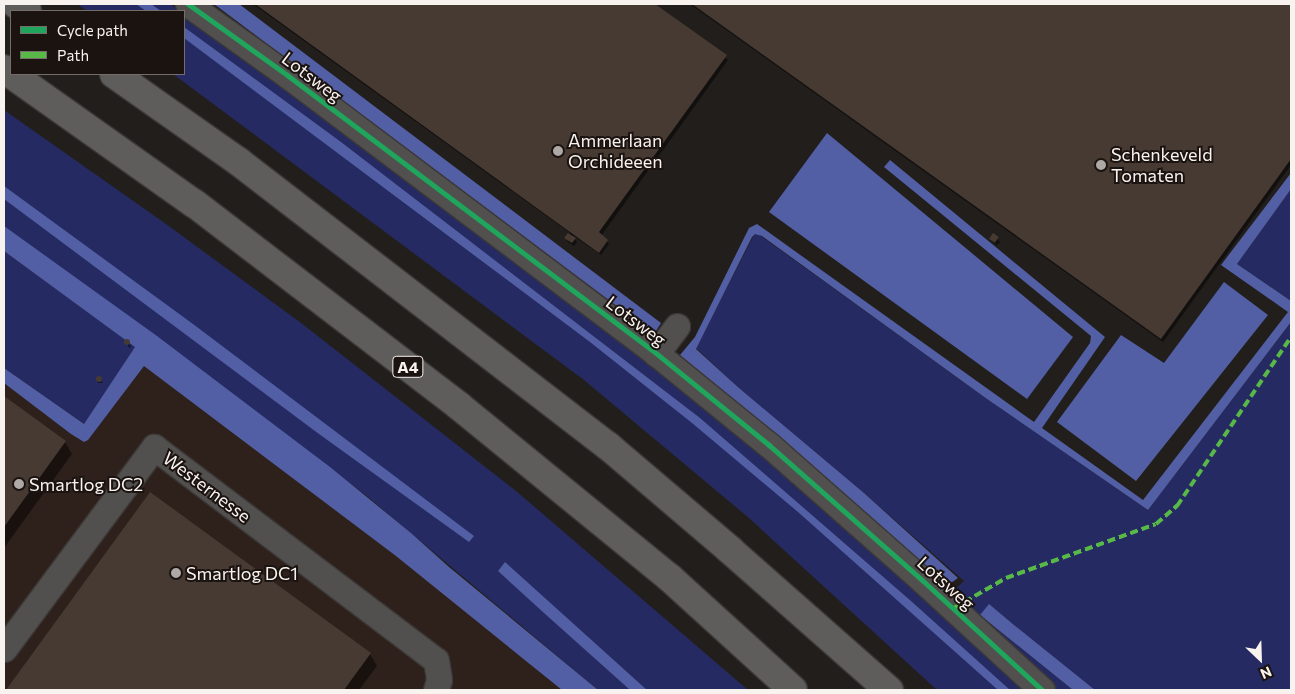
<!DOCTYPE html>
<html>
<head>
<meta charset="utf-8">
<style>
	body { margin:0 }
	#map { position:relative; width:1295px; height:694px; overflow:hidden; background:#221e1c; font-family:Commissioner,sans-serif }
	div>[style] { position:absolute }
	.built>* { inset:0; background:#2e211c }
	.green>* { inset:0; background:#252b62 }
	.water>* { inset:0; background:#525fa4 }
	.shadow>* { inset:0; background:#0007; transform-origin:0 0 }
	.building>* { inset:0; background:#463a33; transform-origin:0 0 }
	.round { border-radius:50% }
	.roads { filter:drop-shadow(1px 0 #3b3836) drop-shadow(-1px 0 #3b3836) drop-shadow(0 1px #3b3836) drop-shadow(0 -1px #3b3836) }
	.minor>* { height:25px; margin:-12.5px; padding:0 12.5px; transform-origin:12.5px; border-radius:12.5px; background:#51504e }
	.highway>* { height:28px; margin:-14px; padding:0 14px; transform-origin:14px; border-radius:14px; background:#5f5d5c }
	.quiet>* { height:4px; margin-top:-2px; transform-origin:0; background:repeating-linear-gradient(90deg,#58b947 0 8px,transparent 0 12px) }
	.cycleway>* { height:5px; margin:-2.5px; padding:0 2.5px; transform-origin:2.5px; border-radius:2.5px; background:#20a55d }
	.dots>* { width:14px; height:14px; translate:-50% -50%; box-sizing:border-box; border:2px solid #1b1310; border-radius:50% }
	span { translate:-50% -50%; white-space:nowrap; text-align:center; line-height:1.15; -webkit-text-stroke:4px #1b1310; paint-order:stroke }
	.shield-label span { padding:1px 4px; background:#1b1310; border:1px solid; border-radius:4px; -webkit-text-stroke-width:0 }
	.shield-label { font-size:16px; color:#f9f3f0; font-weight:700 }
	.street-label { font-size:18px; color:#f9f3f0 }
	.poi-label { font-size:18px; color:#f9f3f0 }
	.left { translate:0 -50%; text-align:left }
	.frame { position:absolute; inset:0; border:5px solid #f9f3f0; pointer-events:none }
	.legend { position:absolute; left:10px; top:10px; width:175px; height:65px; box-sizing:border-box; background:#1b1310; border:1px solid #746d6a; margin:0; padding:6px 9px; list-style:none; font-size:15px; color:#f9f3f0 }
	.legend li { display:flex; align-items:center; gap:10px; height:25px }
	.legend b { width:25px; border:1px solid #746d6a }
	.north { position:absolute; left:1235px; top:634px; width:50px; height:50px; -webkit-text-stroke:4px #1b1310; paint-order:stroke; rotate:156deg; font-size:14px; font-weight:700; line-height:20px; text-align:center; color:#f9f3f0 }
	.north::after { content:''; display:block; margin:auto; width:18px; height:22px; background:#f9f3f0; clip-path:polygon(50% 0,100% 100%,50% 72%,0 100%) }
</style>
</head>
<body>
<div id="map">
	<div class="built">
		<i style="clip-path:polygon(4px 243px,585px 690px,4px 690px)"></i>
	</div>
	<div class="green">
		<i style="clip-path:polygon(77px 4px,170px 4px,181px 11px,87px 11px)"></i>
		<i style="clip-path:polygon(184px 14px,638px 350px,793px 477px,1032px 690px,937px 690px,749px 518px,584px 380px,173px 74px,184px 74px)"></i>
		<i style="clip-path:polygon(4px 110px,166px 224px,301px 323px,516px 491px,748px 690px,647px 690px,505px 563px,498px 571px,630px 690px,598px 690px,368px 497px,157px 337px,4px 240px)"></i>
		<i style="clip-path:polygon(1291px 189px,1291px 301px,1237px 264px)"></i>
		<i style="clip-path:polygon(755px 233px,761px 236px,987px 399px,1148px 510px,1291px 322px,1291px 690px,1095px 690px,989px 605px,981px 616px,1073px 690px,1051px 690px,980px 623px,980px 615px,953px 591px,964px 581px,864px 493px,739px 388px,696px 348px)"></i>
		<i style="clip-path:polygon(4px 251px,136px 347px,84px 424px,4px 368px)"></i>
	</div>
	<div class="water">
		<i style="clip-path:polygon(136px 4px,151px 4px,161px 11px,146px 11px)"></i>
		<i style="clip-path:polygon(214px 4px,239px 4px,661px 323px,654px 334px)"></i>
		<i style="clip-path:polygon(184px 27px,341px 142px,700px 418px,911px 601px,1010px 690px,998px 690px,798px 512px,692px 423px,590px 342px,184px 38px)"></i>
		<i style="clip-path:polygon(827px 133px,1073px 337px,1027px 399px,769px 212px)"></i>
		<i style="clip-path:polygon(890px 160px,1105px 337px,1042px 428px,1143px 500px,1288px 312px,1221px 265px,1291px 173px,1291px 189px,1237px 264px,1291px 301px,1291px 322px,1148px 510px,987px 399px,762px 236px,755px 234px,752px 237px,696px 349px,739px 388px,864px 493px,958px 578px,948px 585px,680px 355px,695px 337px,749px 228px,757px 224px,1034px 422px,1090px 343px,1091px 336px,884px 167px)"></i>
		<i style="clip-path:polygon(4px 186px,193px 324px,474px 536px,469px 542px,319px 434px,4px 199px)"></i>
		<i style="clip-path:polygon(4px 226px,157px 336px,330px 467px,411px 533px,449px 567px,598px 690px,562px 690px,396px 556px,144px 366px,88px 440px,84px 442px,71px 434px,4px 383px,4px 368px,84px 424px,135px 347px,4px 251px)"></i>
		<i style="clip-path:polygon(1224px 282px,1268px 315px,1136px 481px,1057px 422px,1121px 335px,1164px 363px)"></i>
		<i style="clip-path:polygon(505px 562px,647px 690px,630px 690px,544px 613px,498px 571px)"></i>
		<i style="clip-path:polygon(989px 604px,1014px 625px,1095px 690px,1073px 690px,980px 615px)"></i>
	</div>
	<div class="shadow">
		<i style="clip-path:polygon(253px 4px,653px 4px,728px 60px,601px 236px,609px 244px,601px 255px,572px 235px,577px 242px,574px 246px,568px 242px,566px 238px,570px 233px)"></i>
		<i style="clip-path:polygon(690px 4px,1291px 4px,1291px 165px,1163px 342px)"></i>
		<i style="left:993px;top:235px;width:10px;height:5px;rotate:45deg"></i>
		<i style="clip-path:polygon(126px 341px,128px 341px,131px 347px,129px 348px)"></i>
		<i style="clip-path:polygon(99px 377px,100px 378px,103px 383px,98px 383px,97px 380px)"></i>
		<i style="clip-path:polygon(4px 398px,65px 442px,72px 454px,4px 548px)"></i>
		<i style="clip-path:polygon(151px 494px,370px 654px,377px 666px,359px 690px,8px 690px)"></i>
	</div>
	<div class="building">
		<i style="clip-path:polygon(255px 4px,655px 4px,727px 55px,599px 232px,608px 240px,599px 253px)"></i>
		<i style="clip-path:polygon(692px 4px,1291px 4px,1291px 159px,1161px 339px)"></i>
		<i style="clip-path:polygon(568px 233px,576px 238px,572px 243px,564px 238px)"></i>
		<i style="left:993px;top:233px;width:7px;height:7px;rotate:34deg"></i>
		<i class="round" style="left:124px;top:339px;width:6px;height:6px"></i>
		<i class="round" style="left:96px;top:376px;width:6px;height:6px"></i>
		<i style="clip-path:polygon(4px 396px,66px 441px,4px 527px)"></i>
		<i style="clip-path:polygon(150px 492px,371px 653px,344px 690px,6px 690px)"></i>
	</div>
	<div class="roads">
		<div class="minor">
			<i style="left:188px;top:4px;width:122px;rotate:35.6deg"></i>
			<i style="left:287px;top:75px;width:457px;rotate:37deg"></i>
			<i style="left:652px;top:350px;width:151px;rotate:39.1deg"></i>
			<i style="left:769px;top:445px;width:204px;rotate:41.4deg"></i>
			<i style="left:922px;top:580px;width:163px;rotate:42.5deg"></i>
			<i style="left:656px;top:354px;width:35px;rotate:-53deg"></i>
			<i style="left:4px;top:649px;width:252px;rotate:-53.4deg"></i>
			<i style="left:154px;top:447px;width:353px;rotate:37.1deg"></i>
			<i style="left:436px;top:660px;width:20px;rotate:81deg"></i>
			<i style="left:439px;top:680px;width:10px;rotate:107deg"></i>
		</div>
		<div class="highway">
			<i style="left:16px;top:4px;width:13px;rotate:32deg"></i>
			<i style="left:4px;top:69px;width:234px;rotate:35.3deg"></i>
			<i style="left:195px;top:204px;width:332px;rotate:37.4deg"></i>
			<i style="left:459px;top:406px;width:272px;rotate:39.2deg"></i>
			<i style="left:670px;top:578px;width:166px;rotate:42.3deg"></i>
			<i style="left:114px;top:74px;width:153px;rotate:35.1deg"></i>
			<i style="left:239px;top:162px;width:466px;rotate:37.6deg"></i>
			<i style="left:608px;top:446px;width:160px;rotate:40.4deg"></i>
			<i style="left:730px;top:550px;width:212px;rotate:41.4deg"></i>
		</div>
	</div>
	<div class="quiet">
		<i style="left:954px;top:608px;width:60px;rotate:-30deg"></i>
		<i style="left:1006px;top:578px;width:159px;rotate:-19.8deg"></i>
		<i style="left:1156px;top:524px;width:28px;rotate:-41deg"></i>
		<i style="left:1177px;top:506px;width:204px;rotate:-56deg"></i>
	</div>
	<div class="cycleway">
		<i style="left:188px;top:4px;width:122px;rotate:35.6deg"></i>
		<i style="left:287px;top:75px;width:457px;rotate:37deg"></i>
		<i style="left:652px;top:350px;width:151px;rotate:39.1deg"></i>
		<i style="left:769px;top:445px;width:204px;rotate:41.4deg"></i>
		<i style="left:922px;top:580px;width:163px;rotate:42.5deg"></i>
	</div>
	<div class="dots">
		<i style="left:558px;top:151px;background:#aea8a6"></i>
		<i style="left:1101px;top:165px;background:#aea8a6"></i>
		<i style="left:19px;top:484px;background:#aea8a6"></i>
		<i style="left:176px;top:573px;background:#aea8a6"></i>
	</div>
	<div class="shield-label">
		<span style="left:408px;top:367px">A4</span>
	</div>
	<div class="street-label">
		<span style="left:312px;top:77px;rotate:37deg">Lotsweg</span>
		<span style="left:636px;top:321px;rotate:37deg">Lotsweg</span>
		<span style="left:207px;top:487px;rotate:37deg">Westernesse</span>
		<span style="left:946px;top:583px;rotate:42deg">Lotsweg</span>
	</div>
	<div class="poi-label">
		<span class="left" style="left:568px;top:151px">Ammerlaan<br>Orchideeen</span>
		<span class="left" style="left:1111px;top:165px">Schenkeveld<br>Tomaten</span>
		<span class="left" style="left:29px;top:484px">Smartlog DC2</span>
		<span class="left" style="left:186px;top:573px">Smartlog DC1</span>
	</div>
	<div class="frame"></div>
	<ul class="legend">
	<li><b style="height:6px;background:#20a55d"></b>Cycle path</li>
	<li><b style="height:6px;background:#58b947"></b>Path</li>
	</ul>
	<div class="north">N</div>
</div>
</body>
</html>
